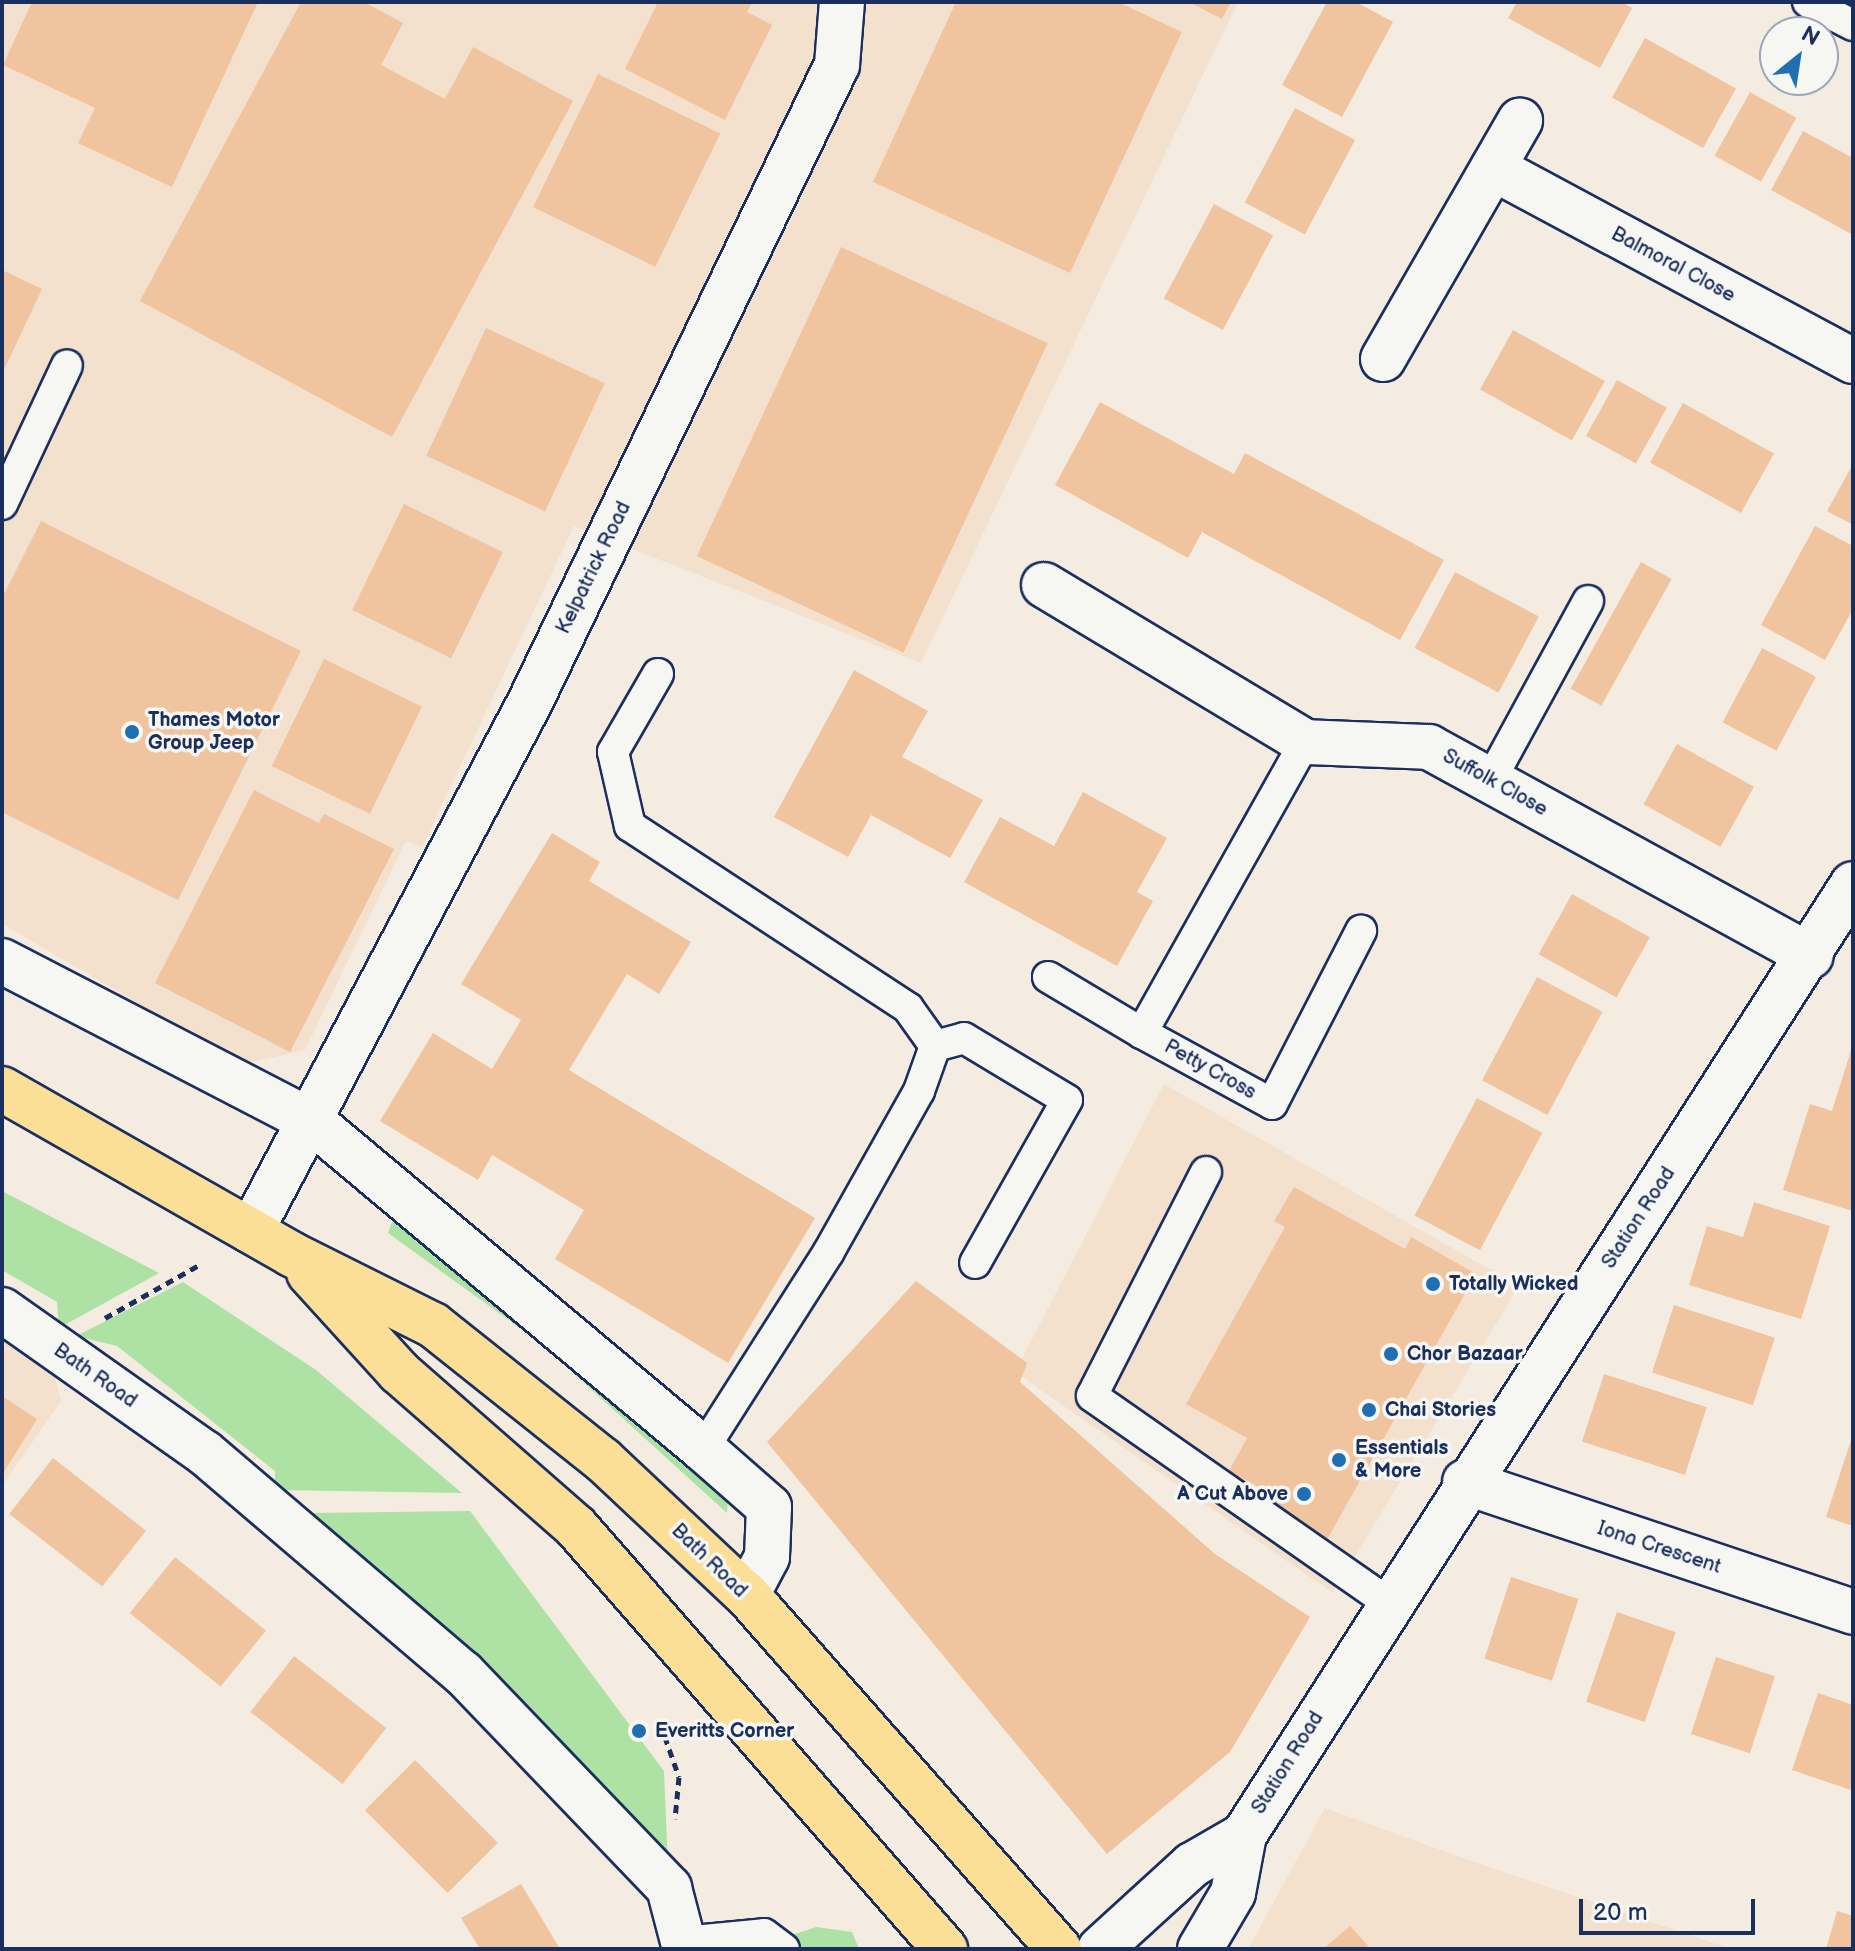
<!DOCTYPE html>
<html>
<head>
<meta charset="utf-8">
<style>
	body { margin:0 }
	#map { position:relative; width:1855px; height:1951px; overflow:hidden; background:#f5ece1; font-family:"Balsamiq Sans",sans-serif }
	div>[style] { position:absolute }
	.built>* { inset:0; background:#f3e0cd }
	.green>* { inset:0; background:#ade2a4 }
	.building>* { inset:0; background:#efc49e; transform-origin:0 0 }
	.path>* { height:5px; margin-top:-2.5px; transform-origin:0; background:repeating-linear-gradient(90deg,#1b2f5e 0 8px,transparent 0 14px) }
	.roads { filter:drop-shadow(2px 0 #1b2f5e) drop-shadow(-2px 0 #1b2f5e) drop-shadow(0 2px #1b2f5e) drop-shadow(0 -2px #1b2f5e) }
	.service>* { height:30px; margin:-15px; padding:0 15px; transform-origin:15px; border-radius:15px; background:#f6f6f2 }
	.minor>* { height:44px; margin:-22px; padding:0 22px; transform-origin:22px; border-radius:22px; background:#f6f6f2 }
	.tertiary>* { height:44px; margin:-22px; padding:0 22px; transform-origin:22px; border-radius:22px; background:#f6f6f2 }
	.primary>* { height:44px; margin:-22px; padding:0 22px; transform-origin:22px; border-radius:22px; background:#fbdf96 }
	.dots>* { width:22px; height:22px; translate:-50% -50%; box-sizing:border-box; border:4px solid #f6f6f2; border-radius:50% }
	span { translate:-50% -50%; white-space:nowrap; text-align:center; line-height:1.15; -webkit-text-stroke:7px #f6f6f2; paint-order:stroke }
	.street-label { font-size:20px; color:#1b2f5e }
	.poi-label { font-size:20px; color:#1b2f5e; font-weight:700 }
	.left { translate:0 -50%; text-align:left }
	.right { translate:-100% -50%; text-align:right }
	.frame { position:absolute; inset:0; border:4px solid #1b2f5e; pointer-events:none }
	.north { position:absolute; left:1759px; top:16px; width:80px; height:80px; box-sizing:border-box; background:#f6f6f2; border:2px solid #9ea6b7; border-radius:50%; rotate:30deg; font-size:22px; font-weight:700; line-height:32px; text-align:center; color:#1b2f5e }
	.north::after { content:''; display:block; margin:auto; width:28px; height:36px; background:#1f6fb2; clip-path:polygon(50% 0,100% 100%,50% 72%,0 100%) }
	.scale { position:absolute; left:1579px; top:1899px; width:176px; height:36px; box-sizing:border-box; border:4px solid #1b2f5e; border-top:0; padding-left:10px; font-size:24px; line-height:28px; white-space:nowrap; color:#1b2f5e; -webkit-text-stroke:6px #f6f6f2; paint-order:stroke }
</style>
</head>
<body>
<div id="map">
	<div class="built">
		<i style="clip-path:polygon(2px 2px,1238px 2px,921px 663px,574px 526px,422px 847px,406px 841px,305px 1050px,243px 1064px,2px 924px)"></i>
		<i style="clip-path:polygon(1164px 1084px,1519px 1286px,1333px 1593px,1015px 1372px)"></i>
		<i style="clip-path:polygon(2px 1340px,55px 1377px,61px 1401px,2px 1486px)"></i>
		<i style="clip-path:polygon(1325px 1808px,1463px 1858px,1731px 1949px,1248px 1949px)"></i>
	</div>
	<div class="green">
		<i style="clip-path:polygon(2px 1191px,159px 1273px,59px 1328px,57px 1302px,2px 1270px)"></i>
		<i style="clip-path:polygon(392px 1222px,597px 1358px,728px 1495px,727px 1513px,539px 1342px,388px 1233px)"></i>
		<i style="clip-path:polygon(183px 1282px,316px 1370px,462px 1493px,275px 1490px,275px 1471px,117px 1346px,76px 1336px)"></i>
		<i style="clip-path:polygon(470px 1511px,664px 1771px,668px 1865px,553px 1734px,308px 1513px)"></i>
		<i style="clip-path:polygon(816px 1927px,852px 1932px,859px 1949px,751px 1949px)"></i>
	</div>
	<div class="building">
		<i style="clip-path:polygon(32px 2px,258px 2px,172px 187px,78px 143px,95px 108px,3px 65px)"></i>
		<i style="clip-path:polygon(301px 2px,364px 2px,403px 23px,381px 65px,445px 99px,473px 47px,573px 101px,392px 437px,140px 301px)"></i>
		<i style="clip-path:polygon(658px 2px,752px 2px,747px 12px,772px 25px,725px 120px,625px 69px)"></i>
		<i style="clip-path:polygon(956px 2px,1118px 2px,1182px 32px,1070px 273px,873px 182px)"></i>
		<i style="clip-path:polygon(1189px 2px,1231px 2px,1222px 19px)"></i>
		<i style="clip-path:polygon(1327px 2px,1356px 2px,1393px 22px,1342px 117px,1282px 85px)"></i>
		<i style="clip-path:polygon(1517px 2px,1621px 2px,1632px 8px,1600px 68px,1508px 18px)"></i>
		<i style="left:1645px;top:38px;width:104px;height:68px;rotate:29deg"></i>
		<i style="left:598px;top:74px;width:136px;height:148px;rotate:26deg"></i>
		<i style="left:1750px;top:92px;width:53px;height:73px;rotate:29deg"></i>
		<i style="left:1295px;top:108px;width:68px;height:107px;rotate:28deg"></i>
		<i style="clip-path:polygon(1803px 131px,1853px 158px,1853px 235px,1771px 190px)"></i>
		<i style="left:1214px;top:204px;width:67px;height:107px;rotate:28deg"></i>
		<i style="left:841px;top:247px;width:228px;height:341px;rotate:25deg"></i>
		<i style="clip-path:polygon(2px 270px,42px 289px,2px 374px)"></i>
		<i style="left:486px;top:328px;width:131px;height:141px;rotate:25deg"></i>
		<i style="left:1513px;top:330px;width:105px;height:68px;rotate:29deg"></i>
		<i style="left:1617px;top:380px;width:57px;height:64px;rotate:29deg"></i>
		<i style="clip-path:polygon(1100px 402px,1234px 474px,1245px 453px,1444px 560px,1400px 640px,1202px 532px,1188px 558px,1055px 485px)"></i>
		<i style="left:1683px;top:403px;width:104px;height:68px;rotate:29deg"></i>
		<i style="clip-path:polygon(1853px 464px,1853px 525px,1827px 511px)"></i>
		<i style="left:404px;top:504px;width:110px;height:118px;rotate:26deg"></i>
		<i style="clip-path:polygon(41px 521px,301px 651px,178px 900px,2px 812px,2px 598px)"></i>
		<i style="clip-path:polygon(1815px 526px,1853px 546px,1853px 609px,1825px 660px,1761px 625px)"></i>
		<i style="left:1641px;top:562px;width:35px;height:145px;rotate:29deg"></i>
		<i style="left:1455px;top:572px;width:95px;height:86px;rotate:28deg"></i>
		<i style="left:1762px;top:648px;width:61px;height:84px;rotate:28deg"></i>
		<i style="left:324px;top:659px;width:109px;height:119px;rotate:26deg"></i>
		<i style="clip-path:polygon(854px 670px,928px 711px,902px 757px,983px 800px,950px 858px,871px 815px,848px 857px,774px 817px)"></i>
		<i style="left:1677px;top:744px;width:88px;height:69px;rotate:29deg"></i>
		<i style="clip-path:polygon(254px 790px,319px 823px,324px 814px,394px 849px,290px 1052px,155px 983px)"></i>
		<i style="clip-path:polygon(1083px 792px,1167px 838px,1137px 892px,1153px 901px,1117px 966px,964px 882px,1000px 817px,1054px 846px)"></i>
		<i style="clip-path:polygon(552px 833px,600px 862px,589px 881px,691px 942px,659px 994px,627px 974px,569px 1070px,815px 1218px,728px 1363px,555px 1259px,584px 1210px,492px 1155px,478px 1180px,380px 1121px,433px 1033px,492px 1069px,521px 1020px,461px 984px)"></i>
		<i style="left:1572px;top:894px;width:89px;height:69px;rotate:29deg"></i>
		<i style="left:1537px;top:977px;width:74px;height:117px;rotate:28deg"></i>
		<i style="clip-path:polygon(1853px 1044px,1853px 1211px,1783px 1190px,1810px 1104px,1832px 1111px)"></i>
		<i style="left:1477px;top:1098px;width:74px;height:133px;rotate:28deg"></i>
		<i style="clip-path:polygon(1294px 1187px,1405px 1249px,1411px 1237px,1476px 1274px,1324px 1545px,1259px 1510px,1268px 1492px,1229px 1471px,1247px 1438px,1186px 1404px,1285px 1227px,1274px 1221px)"></i>
		<i style="clip-path:polygon(1754px 1202px,1830px 1226px,1801px 1319px,1689px 1285px,1707px 1226px,1743px 1237px)"></i>
		<i style="clip-path:polygon(916px 1281px,1027px 1363px,1020px 1382px,1215px 1554px,1310px 1617px,1230px 1752px,1107px 1854px,767px 1442px)"></i>
		<i style="left:1674px;top:1305px;width:106px;height:71px;rotate:18deg"></i>
		<i style="left:1604px;top:1374px;width:108px;height:71px;rotate:18deg"></i>
		<i style="clip-path:polygon(2px 1396px,37px 1419px,2px 1475px)"></i>
		<i style="clip-path:polygon(1852px 1437px,1853px 1437px,1853px 1526px,1826px 1517px)"></i>
		<i style="left:53px;top:1458px;width:118px;height:71px;rotate:38deg"></i>
		<i style="left:175px;top:1557px;width:117px;height:72px;rotate:39deg"></i>
		<i style="left:1511px;top:1577px;width:71px;height:86px;rotate:18deg"></i>
		<i style="left:1617px;top:1612px;width:62px;height:95px;rotate:19deg"></i>
		<i style="left:294px;top:1656px;width:117px;height:71px;rotate:38deg"></i>
		<i style="left:1716px;top:1657px;width:62px;height:81px;rotate:18deg"></i>
		<i style="clip-path:polygon(1818px 1693px,1853px 1705px,1851px 1790px,1792px 1770px)"></i>
		<i style="left:415px;top:1760px;width:117px;height:71px;rotate:45deg"></i>
		<i style="clip-path:polygon(521px 1884px,560px 1949px,480px 1949px,461px 1918px)"></i>
		<i style="clip-path:polygon(1837px 1911px,1853px 1916px,1853px 1949px,1826px 1949px)"></i>
		<i style="clip-path:polygon(1350px 1926px,1371px 1949px,1323px 1949px)"></i>
	</div>
	<div class="path">
		<i style="left:105px;top:1318px;width:110px;rotate:-29.4deg"></i>
		<i style="left:660px;top:1723px;width:57px;rotate:70.6deg"></i>
		<i style="left:679px;top:1777px;width:42px;rotate:95.4deg"></i>
	</div>
	<div class="roads">
		<div class="service">
			<i style="left:1808px;top:2px;width:51px;rotate:27.1deg"></i>
			<i style="left:2px;top:504px;width:153px;rotate:-64.9deg"></i>
			<i style="left:658px;top:674px;width:90px;rotate:120deg"></i>
			<i style="left:613px;top:752px;width:76px;rotate:77.1deg"></i>
			<i style="left:630px;top:826px;width:332px;rotate:33.2deg"></i>
			<i style="left:908px;top:1008px;width:47px;rotate:54.6deg"></i>
			<i style="left:935px;top:1046px;width:48px;rotate:109.6deg"></i>
			<i style="left:919px;top:1091px;width:186px;rotate:119.3deg"></i>
			<i style="left:828px;top:1253px;width:232px;rotate:122.5deg"></i>
			<i style="left:1305px;top:742px;width:334px;rotate:119.3deg"></i>
			<i style="left:1142px;top:1033px;width:148px;rotate:28.6deg"></i>
			<i style="left:1272px;top:1104px;width:195px;rotate:-62.8deg"></i>
			<i style="left:1490px;top:781px;width:205px;rotate:-61.4deg"></i>
			<i style="left:1048px;top:977px;width:109px;rotate:30.8deg"></i>
			<i style="left:935px;top:1046px;width:30px;rotate:-15deg"></i>
			<i style="left:964px;top:1038px;width:120px;rotate:31deg"></i>
			<i style="left:1067px;top:1100px;width:187px;rotate:119.4deg"></i>
			<i style="left:1206px;top:1172px;width:251px;rotate:117deg"></i>
			<i style="left:1092px;top:1396px;width:360px;rotate:34.9deg"></i>
			<i style="left:683px;top:1942px;width:81px;rotate:-5.6deg"></i>
			<i style="left:764px;top:1934px;width:25px;rotate:37deg"></i>
		</div>
		<div class="minor">
			<i style="left:1493px;top:168px;width:408px;rotate:28.2deg"></i>
			<i style="left:1383px;top:359px;width:275px;rotate:-60.1deg"></i>
			<i style="left:1044px;top:585px;width:305px;rotate:31deg"></i>
			<i style="left:1305px;top:742px;width:124px;rotate:2.3deg"></i>
			<i style="left:1429px;top:747px;width:435px;rotate:28.7deg"></i>
			<i style="left:2px;top:961px;width:352px;rotate:27.4deg"></i>
			<i style="left:314px;top:1123px;width:508px;rotate:39.96deg"></i>
			<i style="left:703px;top:1449px;width:88px;rotate:41.3deg"></i>
			<i style="left:769px;top:1507px;width:50px;rotate:92.3deg"></i>
			<i style="left:767px;top:1557px;width:43px;rotate:117.8deg"></i>
			<i style="left:251px;top:1231px;width:596px;rotate:-62.19deg"></i>
			<i style="left:529px;top:704px;width:709px;rotate:-64.27deg"></i>
			<i style="left:837px;top:65px;width:63px;rotate:-85.5deg"></i>
			<i style="left:2px;top:1310px;width:248px;rotate:35.2deg"></i>
			<i style="left:205px;top:1453px;width:339px;rotate:40.5deg"></i>
			<i style="left:463px;top:1673px;width:298px;rotate:46.2deg"></i>
			<i style="left:669px;top:1888px;width:63px;rotate:75.3deg"></i>
			<i style="left:1465px;top:1482px;width:409px;rotate:18.5deg"></i>
		</div>
		<div class="tertiary">
			<i style="left:1100px;top:1949px;width:125px;rotate:-42.4deg"></i>
			<i style="left:1192px;top:1865px;width:60px;rotate:-30deg"></i>
			<i style="left:1200px;top:1949px;width:65px;rotate:-59.5deg"></i>
			<i style="left:1233px;top:1893px;width:59px;rotate:-79.3deg"></i>
			<i style="left:1244px;top:1835px;width:1129px;rotate:-57.37deg"></i>
		</div>
		<div class="primary">
			<i style="left:2px;top:1089px;width:333px;rotate:29.7deg"></i>
			<i style="left:291px;top:1254px;width:159px;rotate:26.6deg"></i>
			<i style="left:433px;top:1325px;width:217px;rotate:38.5deg"></i>
			<i style="left:603px;top:1460px;width:197px;rotate:43.2deg"></i>
			<i style="left:747px;top:1595px;width:472px;rotate:48.6deg"></i>
			<i style="left:309px;top:1273px;width:134px;rotate:47.7deg"></i>
			<i style="left:399px;top:1372px;width:235px;rotate:41.2deg"></i>
			<i style="left:576px;top:1527px;width:561px;rotate:48.83deg"></i>
		</div>
	</div>
	<div class="dots">
		<i style="left:132px;top:732px;background:#1f6fb2"></i>
		<i style="left:1433px;top:1284px;background:#1f6fb2"></i>
		<i style="left:1391px;top:1354px;background:#1f6fb2"></i>
		<i style="left:1369px;top:1410px;background:#1f6fb2"></i>
		<i style="left:1339px;top:1460px;background:#1f6fb2"></i>
		<i style="left:1304px;top:1494px;background:#1f6fb2"></i>
		<i style="left:639px;top:1731px;background:#1f6fb2"></i>
	</div>
	<div class="street-label">
		<span style="left:1673px;top:265px;rotate:28deg">Balmoral Close</span>
		<span style="left:594px;top:568px;rotate:-64deg">Kelpatrick Road</span>
		<span style="left:1495px;top:783px;rotate:29deg">Suffolk Close</span>
		<span style="left:1210px;top:1070px;rotate:29deg">Petty Cross</span>
		<span style="left:1639px;top:1218px;rotate:-57deg">Station Road</span>
		<span style="left:95px;top:1376px;rotate:35deg">Bath Road</span>
		<span style="left:1659px;top:1548px;rotate:18deg">Iona Crescent</span>
		<span style="left:709px;top:1561px;rotate:44deg">Bath Road</span>
		<span style="left:1288px;top:1763px;rotate:-58deg">Station Road</span>
	</div>
	<div class="poi-label">
		<span class="left" style="left:148px;top:732px">Thames Motor<br>Group Jeep</span>
		<span class="left" style="left:1449px;top:1284px">Totally Wicked</span>
		<span class="left" style="left:1407px;top:1354px">Chor Bazaar</span>
		<span class="left" style="left:1385px;top:1410px">Chai Stories</span>
		<span class="left" style="left:1355px;top:1460px">Essentials<br>&amp; More</span>
		<span class="right" style="left:1288px;top:1494px">A Cut Above</span>
		<span class="left" style="left:655px;top:1731px">Everitts Corner</span>
	</div>
	<div class="frame"></div>
	<div class="north">N</div>
	<div class="scale">20 m</div>
</div>
</body>
</html>
